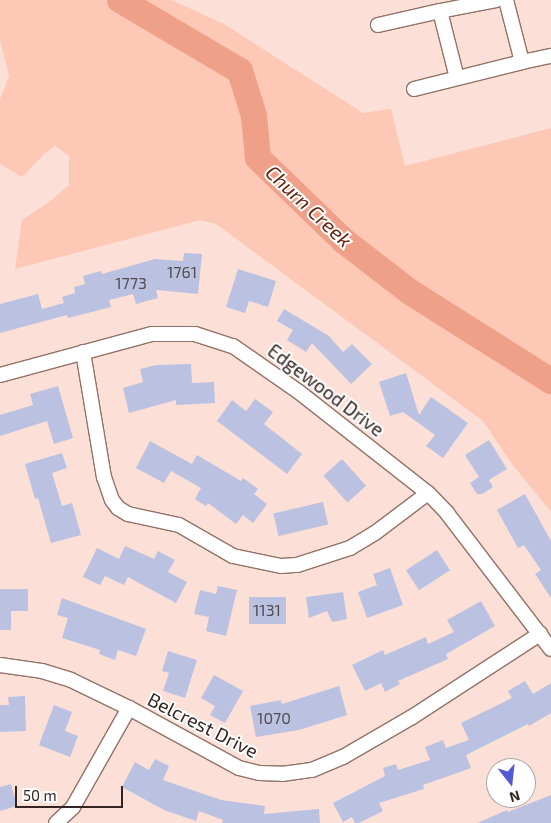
<!DOCTYPE html>
<html>
<head>
<meta charset="utf-8">
<style>
	body { margin:0 }
	#map { position:relative; width:551px; height:823px; overflow:hidden; background:#fcdfd6; font-family:"Exo 2",sans-serif }
	div>[style] { position:absolute }
	.green>* { inset:0; background:#fec8b7 }
	.river>* { height:26px; margin:-13px; padding:0 13px; transform-origin:13px; border-radius:13px; background:#efa088 }
	.building>* { inset:0; background:#bbc2e1; transform-origin:0 0 }
	.roads { filter:drop-shadow(1px 0 #927167) drop-shadow(-1px 0 #927167) drop-shadow(0 1px #927167) drop-shadow(0 -1px #927167) }
	.minor>* { height:14px; margin:-7px; padding:0 7px; transform-origin:7px; border-radius:7px; background:#fff }
	span { translate:-50% -50%; white-space:nowrap; text-align:center; line-height:1.15; -webkit-text-stroke:4px #fff; paint-order:stroke }
	.number-label { font-size:16px; color:#544c51 }
	.number-label span { -webkit-text-stroke-width:0 }
	.street-label { font-size:19px; color:#322521 }
	.water-label { font-size:20px; color:#67220a; font-style:italic }
	.north { position:absolute; left:486px; top:758px; width:50px; height:50px; box-sizing:border-box; background:#fff; border:1px solid #ada8a6; border-radius:50%; rotate:164deg; font-size:14px; font-weight:700; line-height:20px; text-align:center; color:#322521 }
	.north::after { content:''; display:block; margin:auto; width:18px; height:22px; background:#5359d0; clip-path:polygon(50% 0,100% 100%,50% 72%,0 100%) }
	.scale { position:absolute; left:15px; top:786px; width:108px; height:22px; box-sizing:border-box; border:2px solid #322521; border-top:0; padding-left:6px; font-size:15px; line-height:18px; white-space:nowrap; color:#322521; -webkit-text-stroke:4px #fff; paint-order:stroke }
</style>
</head>
<body>
<div id="map">
	<div class="green">
		<i style="clip-path:polygon(0 0,171px 0,224px 24px,363px 113px,391px 109px,405px 166px,551px 128px,551px 512px,512px 464px,483px 421px,216px 224px,200px 220px,15px 269px,22px 220px,48px 203px,69px 185px,69px 156px,55px 146px,44px 154px,22px 177px,0 164px,0 99px,9px 76px,0 40px)"></i>
	</div>
	<div class="river">
		<i style="left:120px;top:0;width:139px;rotate:30.6deg"></i>
		<i style="left:240px;top:71px;width:47px;rotate:72.7deg"></i>
		<i style="left:254px;top:116px;width:42px;rotate:84.6deg"></i>
		<i style="left:258px;top:158px;width:120px;rotate:44deg"></i>
		<i style="left:344px;top:241px;width:83px;rotate:37.7deg"></i>
		<i style="left:410px;top:292px;width:167px;rotate:32.3deg"></i>
	</div>
	<div class="building">
		<i style="clip-path:polygon(184px 253px,202px 254px,198px 294px,156px 290px,158px 298px,136px 304px,133px 294px,109px 300px,111px 307px,68px 318px,67px 315px,0 333px,0 304px,38px 294px,42px 309px,64px 303px,62px 297px,75px 293px,74px 287px,85px 284px,83px 276px,101px 271px,102px 274px,155px 259px,183px 261px)"></i>
		<i style="clip-path:polygon(238px 269px,276px 281px,268px 307px,249px 301px,245px 313px,226px 307px)"></i>
		<i style="clip-path:polygon(284px 309px,329px 336px,343px 352px,352px 344px,372px 364px,351px 384px,312px 343px,306px 352px,287px 340px,293px 330px,277px 321px)"></i>
		<i style="clip-path:polygon(191px 364px,192px 383px,214px 382px,215px 403px,176px 405px,176px 400px,129px 413px,123px 388px,143px 382px,140px 369px,156px 365px)"></i>
		<i style="clip-path:polygon(406px 373px,419px 415px,431px 397px,468px 423px,443px 458px,426px 446px,435px 435px,403px 412px,390px 416px,379px 382px)"></i>
		<i style="clip-path:polygon(58px 386px,73px 438px,54px 444px,47px 421px,0 436px,0 415px,33px 405px,30px 394px)"></i>
		<i style="clip-path:polygon(255px 399px,273px 412px,264px 424px,302px 454px,287px 474px,217px 421px,232px 400px,246px 411px)"></i>
		<i style="clip-path:polygon(489px 440px,507px 469px,489px 480px,493px 487px,482px 494px,477px 494px,470px 483px,479px 477px,465px 455px)"></i>
		<i style="clip-path:polygon(150px 441px,192px 464px,197px 455px,241px 481px,243px 478px,258px 489px,254px 494px,267px 504px,253px 523px,243px 515px,236px 524px,208px 503px,206px 506px,195px 499px,201px 488px,171px 471px,164px 483px,136px 468px)"></i>
		<i style="clip-path:polygon(62px 453px,67px 468px,52px 473px,62px 506px,72px 503px,81px 535px,51px 543px,38px 498px,35px 499px,25px 464px)"></i>
		<i style="left:342px;top:459px;width:36px;height:25px;rotate:48deg"></i>
		<i style="clip-path:polygon(525px 494px,551px 541px,551px 598px,535px 574px,541px 570px,524px 545px,518px 548px,497px 510px)"></i>
		<i style="left:323px;top:502px;width:23px;height:51px;rotate:77deg"></i>
		<i style="clip-path:polygon(125px 546px,154px 559px,158px 551px,175px 560px,168px 572px,187px 582px,176px 603px,128px 577px,124px 585px,105px 576px,100px 585px,83px 577px,97px 548px,119px 559px)"></i>
		<i style="left:437px;top:550px;width:24px;height:37px;rotate:57deg"></i>
		<i style="clip-path:polygon(390px 568px,403px 605px,367px 618px,358px 592px,377px 585px,373px 574px)"></i>
		<i style="clip-path:polygon(218px 586px,237px 590px,226px 636px,206px 631px,209px 617px,194px 614px,200px 590px,216px 594px)"></i>
		<i style="clip-path:polygon(0 589px,28px 589px,28px 611px,11px 611px,11px 630px,0 630px)"></i>
		<i style="clip-path:polygon(343px 592px,347px 619px,332px 622px,327px 611px,309px 618px,306px 597px)"></i>
		<i style="left:249px;top:597px;width:37px;height:27px"></i>
		<i style="clip-path:polygon(62px 598px,146px 629px,136px 656px,118px 650px,115px 660px,99px 654px,100px 650px,62px 638px,68px 618px,57px 615px)"></i>
		<i style="clip-path:polygon(481px 601px,495px 626px,446px 654px,448px 659px,398px 681px,400px 684px,385px 692px,381px 683px,365px 691px,352px 665px,383px 650px,385px 655px,426px 637px,428px 644px,454px 632px,447px 620px)"></i>
		<i style="clip-path:polygon(168px 651px,197px 660px,185px 698px,163px 691px,169px 673px,162px 671px)"></i>
		<i style="clip-path:polygon(214px 675px,243px 691px,225px 723px,210px 715px,215px 706px,201px 698px)"></i>
		<i style="clip-path:polygon(525px 681px,533px 694px,551px 683px,551px 713px,529px 726px,528px 724px,466px 755px,471px 768px,423px 785px,424px 789px,379px 803px,383px 811px,359px 823px,355px 823px,352px 817px,343px 822px,333px 803px,385px 776px,383px 768px,396px 764px,398px 770px,430px 760px,425px 747px,443px 740px,446px 748px,469px 740px,461px 723px,512px 698px,508px 691px)"></i>
		<i style="clip-path:polygon(339px 686px,347px 715px,299px 730px,256px 737px,250px 706px,281px 700px,282px 704px)"></i>
		<i style="clip-path:polygon(25px 696px,26px 731px,0 732px,0 705px,9px 705px,8px 697px)"></i>
		<i style="clip-path:polygon(54px 705px,72px 712px,65px 731px,78px 736px,70px 757px,39px 745px)"></i>
		<i style="clip-path:polygon(155px 759px,169px 766px,163px 780px,221px 800px,265px 806px,264px 814px,319px 809px,320px 823px,222px 823px,223px 820px,199px 811px,196px 821px,164px 810px,122px 787px,135px 762px,149px 770px)"></i>
		<i style="clip-path:polygon(11px 784px,17px 806px,0 811px,0 787px)"></i>
		<i style="clip-path:polygon(551px 795px,551px 823px,477px 823px,507px 810px,508px 812px)"></i>
	</div>
	<div class="roads">
		<div class="minor">
			<i style="left:506px;top:0;width:64px;rotate:75.5deg"></i>
			<i style="left:522px;top:62px;width:30px;rotate:-12deg"></i>
			<i style="left:440px;top:11px;width:57px;rotate:-11.1deg"></i>
			<i style="left:378px;top:25px;width:64px;rotate:-12.7deg"></i>
			<i style="left:440px;top:11px;width:69px;rotate:75.8deg"></i>
			<i style="left:414px;top:89px;width:111px;rotate:-14deg"></i>
			<i style="left:83px;top:352px;width:127px;rotate:80.5deg"></i>
			<i style="left:104px;top:477px;width:24px;rotate:71deg"></i>
			<i style="left:112px;top:500px;width:10px;rotate:53deg"></i>
			<i style="left:118px;top:508px;width:12px;rotate:31deg"></i>
			<i style="left:128px;top:514px;width:52px;rotate:12.2deg"></i>
			<i style="left:179px;top:525px;width:62px;rotate:29.9deg"></i>
			<i style="left:233px;top:556px;width:49px;rotate:11.8deg"></i>
			<i style="left:281px;top:566px;width:16px;rotate:-4deg"></i>
			<i style="left:297px;top:565px;width:56px;rotate:-17.8deg"></i>
			<i style="left:350px;top:548px;width:29px;rotate:-31deg"></i>
			<i style="left:375px;top:533px;width:66px;rotate:-37deg"></i>
			<i style="left:0;top:375px;width:157px;rotate:-15.1deg"></i>
			<i style="left:152px;top:334px;width:43px"></i>
			<i style="left:195px;top:334px;width:40px;rotate:18deg"></i>
			<i style="left:233px;top:346px;width:80px;rotate:34.9deg"></i>
			<i style="left:299px;top:392px;width:164px;rotate:38.1deg"></i>
			<i style="left:428px;top:493px;width:28px;rotate:46deg"></i>
			<i style="left:447px;top:513px;width:171px;rotate:52.6deg"></i>
			<i style="left:0;top:665px;width:42px;rotate:8.1deg"></i>
			<i style="left:42px;top:671px;width:30px;rotate:17deg"></i>
			<i style="left:71px;top:680px;width:64px;rotate:25.8deg"></i>
			<i style="left:129px;top:708px;width:125px;rotate:28.6deg"></i>
			<i style="left:239px;top:768px;width:21px;rotate:14deg"></i>
			<i style="left:259px;top:773px;width:23px;rotate:2deg"></i>
			<i style="left:282px;top:774px;width:30px;rotate:-8deg"></i>
			<i style="left:312px;top:770px;width:34px;rotate:-23deg"></i>
			<i style="left:343px;top:757px;width:80px;rotate:-30.1deg"></i>
			<i style="left:412px;top:717px;width:153px;rotate:-33deg"></i>
			<i style="left:56px;top:823px;width:23px;rotate:-43deg"></i>
			<i style="left:73px;top:807px;width:114px;rotate:-60.5deg"></i>
		</div>
	</div>
	<div class="number-label">
		<span style="left:182px;top:272px">1761</span>
		<span style="left:131px;top:283px">1773</span>
		<span style="left:267px;top:610px">1131</span>
		<span style="left:274px;top:718px">1070</span>
	</div>
	<div class="street-label">
		<span style="left:326px;top:390px;rotate:37deg">Edgewood Drive</span>
		<span style="left:203px;top:725px;rotate:27deg">Belcrest Drive</span>
	</div>
	<div class="water-label">
		<span style="left:309px;top:206px;rotate:43deg">Churn Creek</span>
	</div>
	<div class="north">N</div>
	<div class="scale">50 m</div>
</div>
</body>
</html>
